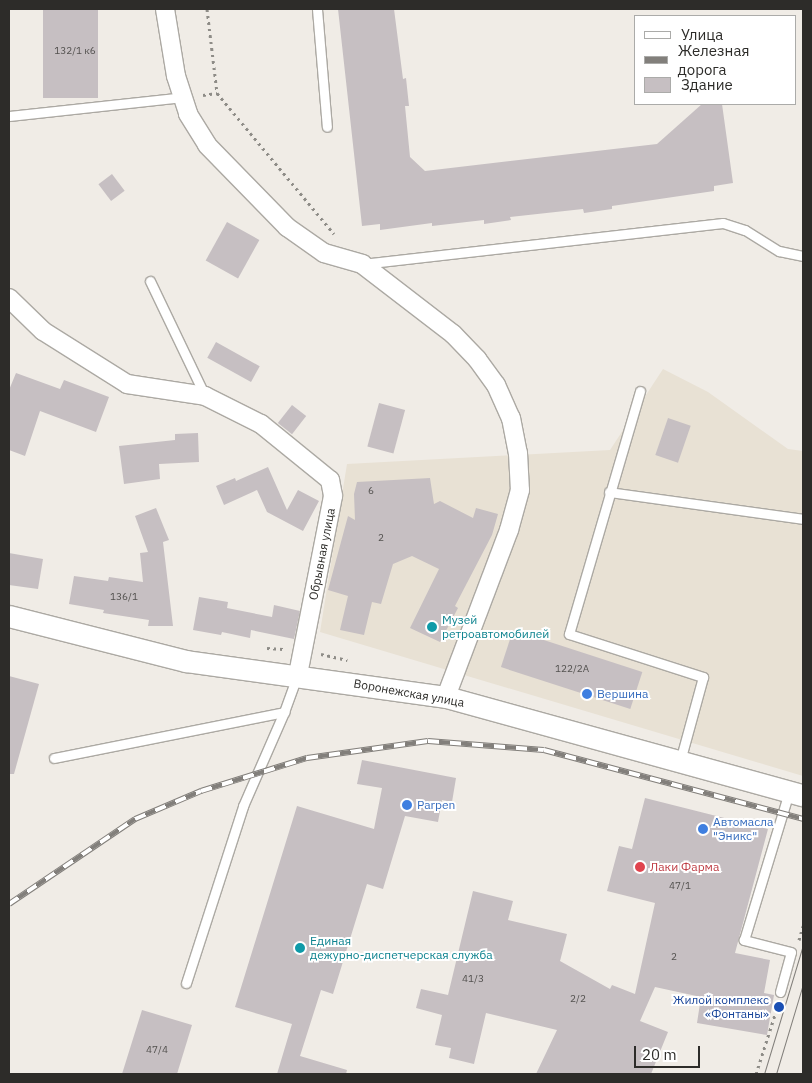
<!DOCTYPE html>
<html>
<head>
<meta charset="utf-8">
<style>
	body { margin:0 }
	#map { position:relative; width:812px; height:1083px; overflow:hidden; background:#f0ece6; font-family:"IBM Plex Sans",sans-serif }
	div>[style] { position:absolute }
	.built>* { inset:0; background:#e8e1d4 }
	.building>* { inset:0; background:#c6bfc2; transform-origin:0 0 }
	.path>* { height:3px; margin-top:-1.5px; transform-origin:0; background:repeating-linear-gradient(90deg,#8e8c87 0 2.5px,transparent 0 6.5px) }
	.roads { filter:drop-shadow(1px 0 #aca9a3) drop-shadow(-1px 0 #aca9a3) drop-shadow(0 1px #aca9a3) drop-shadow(0 -1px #aca9a3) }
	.service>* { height:9px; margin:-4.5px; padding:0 4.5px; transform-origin:4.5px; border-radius:4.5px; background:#fff }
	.minor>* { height:18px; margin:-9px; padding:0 9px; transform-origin:9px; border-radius:9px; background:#fff }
	.tertiary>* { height:21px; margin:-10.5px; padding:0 10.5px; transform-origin:10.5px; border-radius:10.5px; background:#fff }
	.tram>* { height:1px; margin:-0.5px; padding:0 0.5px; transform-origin:0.5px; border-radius:0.5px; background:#827f7b }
	.rail>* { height:5.5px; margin-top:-2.75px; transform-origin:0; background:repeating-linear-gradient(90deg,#fff 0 11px,#827f7b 0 22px); box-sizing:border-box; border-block:1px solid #827f7b }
	.dots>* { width:14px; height:14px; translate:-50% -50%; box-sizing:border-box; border:2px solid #fff; border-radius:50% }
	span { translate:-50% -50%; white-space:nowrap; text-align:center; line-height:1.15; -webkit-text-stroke:4px #fff; paint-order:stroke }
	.number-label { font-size:10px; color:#53514f }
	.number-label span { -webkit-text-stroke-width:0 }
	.street-label { font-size:12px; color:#2d2c29 }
	.culture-label { font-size:12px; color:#0d838f }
	.left { translate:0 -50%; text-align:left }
	.shop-label { font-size:12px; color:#366cbe }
	.health-label { font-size:12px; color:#be3a42 }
	.transit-label { font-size:12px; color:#164399 }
	.right { translate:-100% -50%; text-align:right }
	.frame { position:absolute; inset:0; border:10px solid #2d2c29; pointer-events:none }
	.legend { position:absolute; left:634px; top:15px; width:162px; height:90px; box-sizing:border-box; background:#fff; border:1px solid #ababa9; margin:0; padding:6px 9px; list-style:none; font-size:15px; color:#2d2c29 }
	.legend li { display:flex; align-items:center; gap:10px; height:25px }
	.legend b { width:25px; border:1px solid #ababa9 }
	.scale { position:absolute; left:634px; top:1046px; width:66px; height:22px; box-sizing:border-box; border:2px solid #2d2c29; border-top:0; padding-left:6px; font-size:15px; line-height:18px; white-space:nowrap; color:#2d2c29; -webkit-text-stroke:4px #fff; paint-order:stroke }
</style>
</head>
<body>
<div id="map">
	<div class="built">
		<i style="clip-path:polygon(663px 369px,708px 392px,788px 449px,803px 451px,803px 776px,320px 632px,347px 464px,610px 450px)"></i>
	</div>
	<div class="building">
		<i style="left:43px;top:9px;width:55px;height:89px"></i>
		<i style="clip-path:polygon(338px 9px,394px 9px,403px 79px,406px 78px,409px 106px,405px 106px,410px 157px,425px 171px,657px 144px,702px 104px,722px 104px,733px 183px,714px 186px,714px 191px,612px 206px,612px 209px,584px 213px,583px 209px,510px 217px,511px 220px,484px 224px,484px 220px,432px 226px,432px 223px,380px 230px,380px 224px,362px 226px)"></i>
		<i style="left:112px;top:174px;width:21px;height:17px;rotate:53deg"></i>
		<i style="left:227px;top:222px;width:37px;height:44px;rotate:29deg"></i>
		<i style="left:216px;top:342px;width:50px;height:18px;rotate:29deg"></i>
		<i style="clip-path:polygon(16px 373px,60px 389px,64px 380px,109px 397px,96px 432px,40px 411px,25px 456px,9px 450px,9px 390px)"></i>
		<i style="left:379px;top:403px;width:27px;height:45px;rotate:15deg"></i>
		<i style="left:292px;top:405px;width:18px;height:23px;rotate:38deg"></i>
		<i style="left:668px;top:418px;width:24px;height:39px;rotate:19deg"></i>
		<i style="clip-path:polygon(198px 433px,199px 462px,159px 464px,160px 479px,124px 484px,119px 446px,175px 440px,175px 434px)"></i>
		<i style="clip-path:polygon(268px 467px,287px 510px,298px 490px,319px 501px,303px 531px,267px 512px,257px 490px,224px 505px,216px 486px,235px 478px,236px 481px)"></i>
		<i style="clip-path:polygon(430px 478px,434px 504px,440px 501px,473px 518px,476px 508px,498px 514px,492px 535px,455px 606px,458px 608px,440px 642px,410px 628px,439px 569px,412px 556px,393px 564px,381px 604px,372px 602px,364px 635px,340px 630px,348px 596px,328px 590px,348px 516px,355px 520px,354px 494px,357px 482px)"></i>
		<i style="clip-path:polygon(156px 508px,169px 540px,163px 542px,173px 626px,148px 626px,149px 620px,103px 613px,104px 610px,69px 604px,74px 576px,108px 581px,109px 577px,143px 582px,140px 553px,148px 552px,135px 516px)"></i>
		<i style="clip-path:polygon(9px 553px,43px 559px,38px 589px,9px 585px)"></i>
		<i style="clip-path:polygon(199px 597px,228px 602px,227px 608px,272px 617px,274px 605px,300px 611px,294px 639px,251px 630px,250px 638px,222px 632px,221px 635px,193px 630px)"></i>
		<i style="left:513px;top:630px;width:136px;height:39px;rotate:18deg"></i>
		<i style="clip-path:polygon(9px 676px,39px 684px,14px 774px,9px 774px)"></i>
		<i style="clip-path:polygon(362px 760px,456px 778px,452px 802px,442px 800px,438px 822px,405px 816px,383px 889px,367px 884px,333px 994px,321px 990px,300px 1056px,347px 1070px,346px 1074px,277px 1074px,292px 1024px,235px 1007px,297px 806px,374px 829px,382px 788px,357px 784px)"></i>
		<i style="clip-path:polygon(645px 798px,768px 829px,735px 953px,770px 960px,764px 993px,774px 995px,767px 1035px,697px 1023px,701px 997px,655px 987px,640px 1021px,668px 1032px,651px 1074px,536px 1074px,557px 1030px,486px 1013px,474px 1064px,449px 1058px,451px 1048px,435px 1045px,442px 1015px,416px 1008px,421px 989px,448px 995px,473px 891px,513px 901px,508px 920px,567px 934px,560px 961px,610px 989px,612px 985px,635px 994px,655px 903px,607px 891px,619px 846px,632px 849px)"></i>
		<i style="clip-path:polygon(142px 1010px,192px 1025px,177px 1074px,122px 1074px)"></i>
	</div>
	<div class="path">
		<i style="left:207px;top:9px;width:85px;rotate:83.2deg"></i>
		<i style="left:217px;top:93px;width:183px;rotate:50.3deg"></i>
		<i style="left:203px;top:95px;width:14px;rotate:-8deg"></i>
		<i style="left:267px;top:648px;width:16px;rotate:4deg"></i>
		<i style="left:321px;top:654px;width:27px;rotate:13deg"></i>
		<i style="left:799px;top:940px;width:15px;rotate:-74deg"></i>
		<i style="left:756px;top:1074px;width:72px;rotate:-72.3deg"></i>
	</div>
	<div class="roads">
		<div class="service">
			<i style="left:317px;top:9px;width:118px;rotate:85.2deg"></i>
			<i style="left:9px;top:116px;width:175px;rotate:-6.2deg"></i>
			<i style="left:362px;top:264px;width:363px;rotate:-6.5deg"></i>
			<i style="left:723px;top:223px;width:23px;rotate:18deg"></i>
			<i style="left:745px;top:230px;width:40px;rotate:32deg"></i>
			<i style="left:779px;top:251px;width:25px;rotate:12deg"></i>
			<i style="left:150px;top:281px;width:127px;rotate:64.4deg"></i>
			<i style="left:640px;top:391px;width:253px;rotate:106.3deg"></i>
			<i style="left:569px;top:634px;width:141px;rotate:17.8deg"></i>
			<i style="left:703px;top:677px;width:87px;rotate:105.3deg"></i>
			<i style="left:609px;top:492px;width:196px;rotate:7.9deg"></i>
			<i style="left:54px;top:758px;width:235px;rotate:-11.3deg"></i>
			<i style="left:186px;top:983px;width:186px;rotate:-72.1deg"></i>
			<i style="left:243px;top:806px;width:103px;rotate:-66.4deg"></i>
			<i style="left:284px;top:712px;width:38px;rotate:-70deg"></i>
			<i style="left:780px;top:992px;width:41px;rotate:-74.6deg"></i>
			<i style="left:791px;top:952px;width:49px;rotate:-165.7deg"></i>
			<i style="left:744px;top:940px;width:155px;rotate:-73.1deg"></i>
		</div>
		<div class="minor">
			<i style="left:165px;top:9px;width:68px;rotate:80.7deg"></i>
			<i style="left:176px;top:76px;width:40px;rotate:72deg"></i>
			<i style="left:188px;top:114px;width:36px;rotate:58deg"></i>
			<i style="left:207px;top:145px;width:115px;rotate:45.7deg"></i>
			<i style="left:287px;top:227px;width:45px;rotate:35.1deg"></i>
			<i style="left:324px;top:253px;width:40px;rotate:16deg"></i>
			<i style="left:362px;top:264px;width:115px;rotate:37.6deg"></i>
			<i style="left:453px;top:334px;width:35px;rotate:46deg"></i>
			<i style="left:477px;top:359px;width:32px;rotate:54deg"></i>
			<i style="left:496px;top:385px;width:36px;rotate:66deg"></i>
			<i style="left:511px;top:418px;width:36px;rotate:79deg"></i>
			<i style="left:518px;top:453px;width:37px;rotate:87deg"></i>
			<i style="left:520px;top:490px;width:41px;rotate:105.4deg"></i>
			<i style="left:509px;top:530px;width:178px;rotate:110.7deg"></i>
			<i style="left:9px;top:298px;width:47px;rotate:44.1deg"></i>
			<i style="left:43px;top:331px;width:99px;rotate:32.2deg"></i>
			<i style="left:127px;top:384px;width:79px;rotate:8.7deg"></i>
			<i style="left:205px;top:396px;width:63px;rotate:26.6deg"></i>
			<i style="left:261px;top:424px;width:89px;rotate:39.1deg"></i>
			<i style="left:330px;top:480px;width:16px;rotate:79deg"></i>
			<i style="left:333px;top:496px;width:182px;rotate:101.1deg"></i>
		</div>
		<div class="tertiary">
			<i style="left:9px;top:616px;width:183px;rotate:14.3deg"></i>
			<i style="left:186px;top:661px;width:262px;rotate:7.9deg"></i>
			<i style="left:446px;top:697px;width:370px;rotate:15.4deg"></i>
		</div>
	</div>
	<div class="tram">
		<i style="left:764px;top:1074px;width:135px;rotate:-73.2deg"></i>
		<i style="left:776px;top:1074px;width:94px;rotate:-73.3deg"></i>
	</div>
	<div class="rail">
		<i style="left:9px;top:904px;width:152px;rotate:-34deg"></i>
		<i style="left:135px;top:819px;width:72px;rotate:-23deg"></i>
		<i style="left:201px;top:791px;width:111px;rotate:-17.3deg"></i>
		<i style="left:307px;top:758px;width:122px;rotate:-8deg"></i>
		<i style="left:428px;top:741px;width:116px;rotate:4.4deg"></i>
		<i style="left:544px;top:750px;width:268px;rotate:14.9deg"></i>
	</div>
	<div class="dots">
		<i style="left:432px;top:627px;background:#0f9aa8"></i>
		<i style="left:587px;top:694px;background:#3f7fe0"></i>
		<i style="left:407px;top:805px;background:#3f7fe0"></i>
		<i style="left:703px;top:829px;background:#3f7fe0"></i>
		<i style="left:640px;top:867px;background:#e0444e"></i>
		<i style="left:300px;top:948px;background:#0f9aa8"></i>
		<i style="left:779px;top:1007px;background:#1a4fb4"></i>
	</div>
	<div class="number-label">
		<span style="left:75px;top:51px">132/1 к6</span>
		<span style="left:371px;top:491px">6</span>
		<span style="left:381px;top:538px">2</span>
		<span style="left:124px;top:597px">136/1</span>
		<span style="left:572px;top:669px">122/2А</span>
		<span style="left:680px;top:886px">47/1</span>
		<span style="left:674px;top:957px">2</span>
		<span style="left:473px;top:979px">41/3</span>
		<span style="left:578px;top:999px">2/2</span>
		<span style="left:157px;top:1050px">47/4</span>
	</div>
	<div class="street-label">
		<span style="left:322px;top:554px;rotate:-79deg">Обрывная улица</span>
		<span style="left:409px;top:693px;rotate:10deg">Воронежская улица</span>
	</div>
	<div class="culture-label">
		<span class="left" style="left:442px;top:627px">Музей<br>ретроавтомобилей</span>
		<span class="left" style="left:310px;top:948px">Единая<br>дежурно-диспетчерская служба</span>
	</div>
	<div class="shop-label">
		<span class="left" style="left:597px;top:694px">Вершина</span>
		<span class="left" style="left:417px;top:805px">Parpen</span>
		<span class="left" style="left:713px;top:829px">Автомасла<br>"Эникс"</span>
	</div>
	<div class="health-label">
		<span class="left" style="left:650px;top:867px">Лаки Фарма</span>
	</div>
	<div class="transit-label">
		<span class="right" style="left:769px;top:1007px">Жилой комплекс<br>«Фонтаны»</span>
	</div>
	<div class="frame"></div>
	<ul class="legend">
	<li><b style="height:6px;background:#fff"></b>Улица</li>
	<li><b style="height:6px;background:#827f7b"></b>Железная дорога</li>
	<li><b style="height:14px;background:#c6bfc2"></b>Здание</li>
	</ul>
	<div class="scale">20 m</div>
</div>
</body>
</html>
